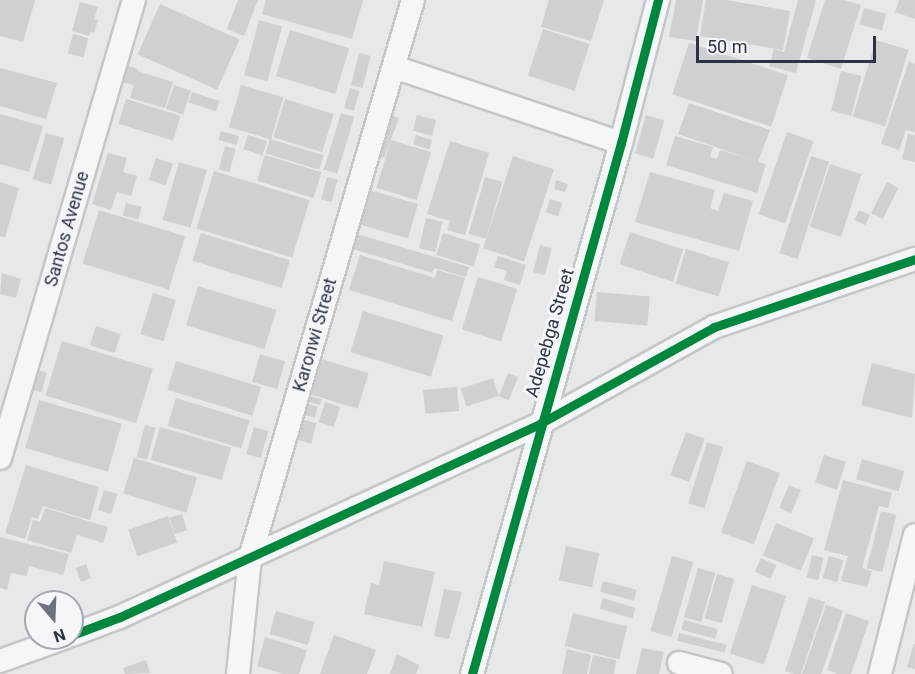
<!DOCTYPE html>
<html>
<head>
<meta charset="utf-8">
<style>
	body { margin:0 }
	#map { position:relative; width:915px; height:674px; overflow:hidden; background:#e6e8ea; font-family:Roboto,sans-serif }
	div>[style] { position:absolute }
	.building>* { inset:0; background:#ced0d3; transform-origin:0 0 }
	.roads { filter:drop-shadow(2px 0 #c4c6c8) drop-shadow(-2px 0 #c4c6c8) drop-shadow(0 2px #c4c6c8) drop-shadow(0 -2px #c4c6c8) }
	.minor>* { height:22px; margin:-11px; padding:0 11px; transform-origin:11px; border-radius:11px; background:#f5f6f7 }
	.cycleway>* { height:9px; margin:-4.5px; padding:0 4.5px; transform-origin:4.5px; border-radius:4.5px; background:#00873e }
	span { translate:-50% -50%; white-space:nowrap; text-align:center; line-height:1.15; -webkit-text-stroke:6px #f4f6f9; paint-order:stroke }
	.street-label { font-size:18px; color:#2b3445 }
	.north { position:absolute; left:24px; top:590px; width:60px; height:60px; box-sizing:border-box; background:#f4f6f9; border:2px solid #a4a8b1; border-radius:50%; rotate:161deg; font-size:16px; font-weight:700; line-height:24px; text-align:center; color:#2b3445 }
	.north::after { content:''; display:block; margin:auto; width:21px; height:27px; background:#6c737f; clip-path:polygon(50% 0,100% 100%,50% 72%,0 100%) }
	.scale { position:absolute; left:696px; top:36px; width:180px; height:27px; box-sizing:border-box; border:3px solid #2b3445; border-top:0; padding-left:8px; font-size:18px; line-height:21px; white-space:nowrap; color:#2b3445; -webkit-text-stroke:4px #f4f6f9; paint-order:stroke }
</style>
</head>
<body>
<div id="map">
	<div class="building">
		<i style="clip-path:polygon(0 0,35px 0,23px 42px,0 36px)"></i>
		<i style="clip-path:polygon(238px 0,258px 0,244px 36px,227px 29px)"></i>
		<i style="clip-path:polygon(266px 0,363px 0,352px 39px,262px 14px)"></i>
		<i style="clip-path:polygon(549px 0,604px 0,591px 41px,541px 27px)"></i>
		<i style="clip-path:polygon(676px 0,703px 0,696px 41px,669px 37px)"></i>
		<i style="clip-path:polygon(706px 0,726px 0,790px 11px,783px 50px,700px 36px)"></i>
		<i style="clip-path:polygon(798px 0,816px 0,796px 73px,769px 66px,774px 49px,784px 52px)"></i>
		<i style="clip-path:polygon(825px 0,844px 0,861px 5px,841px 69px,807px 58px)"></i>
		<i style="clip-path:polygon(899px 0,915px 0,915px 19px,895px 12px)"></i>
		<i style="clip-path:polygon(80px 2px,98px 7px,94px 19px,98px 20px,94px 33px,91px 32px,89px 36px,72px 31px)"></i>
		<i style="left:160px;top:4px;width:87px;height:55px;rotate:24deg"></i>
		<i style="left:864px;top:8px;width:23px;height:17px;rotate:15deg"></i>
		<i style="left:259px;top:20px;width:24px;height:57px;rotate:15deg"></i>
		<i style="left:543px;top:29px;width:49px;height:49px;rotate:18deg"></i>
		<i style="left:290px;top:30px;width:62px;height:48px;rotate:17deg"></i>
		<i style="left:73px;top:34px;width:16px;height:20px;rotate:15deg"></i>
		<i style="left:876px;top:40px;width:34px;height:80px;rotate:17deg"></i>
		<i style="left:689px;top:43px;width:104px;height:54px;rotate:18deg"></i>
		<i style="left:359px;top:53px;width:12px;height:33px;rotate:14deg"></i>
		<i style="clip-path:polygon(909px 61px,915px 64px,915px 132px,906px 130px,899px 150px,881px 144px)"></i>
		<i style="clip-path:polygon(127px 65px,138px 69px,137px 71px,173px 82px,165px 108px,130px 98px,134px 85px,122px 82px)"></i>
		<i style="clip-path:polygon(0 68px,57px 83px,46px 119px,0 106px)"></i>
		<i style="left:841px;top:71px;width:21px;height:41px;rotate:14deg"></i>
		<i style="left:174px;top:85px;width:18px;height:25px;rotate:19deg"></i>
		<i style="left:241px;top:85px;width:44px;height:44px;rotate:16deg"></i>
		<i style="left:350px;top:88px;width:10px;height:21px;rotate:17deg"></i>
		<i style="left:192px;top:92px;width:29px;height:11px;rotate:18deg"></i>
		<i style="left:126px;top:99px;width:57px;height:26px;rotate:17deg"></i>
		<i style="left:285px;top:99px;width:51px;height:40px;rotate:17deg"></i>
		<i style="clip-path:polygon(689px 103px,770px 130px,758px 162px,766px 164px,757px 193px,666px 165px,675px 136px,713px 147px,710px 157px,717px 159px,720px 150px,753px 160px,678px 134px)"></i>
		<i style="left:341px;top:113px;width:14px;height:59px;rotate:17deg"></i>
		<i style="clip-path:polygon(0 114px,43px 126px,29px 172px,0 164px)"></i>
		<i style="clip-path:polygon(386px 114px,399px 118px,384px 158px,373px 154px)"></i>
		<i style="left:417px;top:115px;width:20px;height:16px;rotate:15deg"></i>
		<i style="left:646px;top:115px;width:19px;height:40px;rotate:16deg"></i>
		<i style="left:221px;top:131px;width:19px;height:9px;rotate:16deg"></i>
		<i style="left:787px;top:132px;width:28px;height:87px;rotate:19deg"></i>
		<i style="left:46px;top:133px;width:19px;height:48px;rotate:16deg"></i>
		<i style="clip-path:polygon(908px 134px,915px 135px,915px 162px,902px 159px)"></i>
		<i style="left:248px;top:135px;width:20px;height:15px;rotate:18deg"></i>
		<i style="left:416px;top:135px;width:17px;height:10px;rotate:17deg"></i>
		<i style="left:270px;top:139px;width:56px;height:15px;rotate:17deg"></i>
		<i style="left:391px;top:140px;width:42px;height:50px;rotate:17deg"></i>
		<i style="clip-path:polygon(450px 141px,489px 153px,465px 235px,447px 230px,450px 221px,427px 214px)"></i>
		<i style="left:225px;top:146px;width:11px;height:24px;rotate:15deg"></i>
		<i style="clip-path:polygon(108px 153px,127px 158px,123px 172px,137px 176px,131px 196px,117px 192px,111px 210px,92px 204px)"></i>
		<i style="left:265px;top:155px;width:59px;height:27px;rotate:17deg"></i>
		<i style="left:513px;top:156px;width:43px;height:97px;rotate:18deg"></i>
		<i style="left:811px;top:156px;width:19px;height:102px;rotate:18deg"></i>
		<i style="left:156px;top:158px;width:18px;height:23px;rotate:19deg"></i>
		<i style="left:179px;top:162px;width:29px;height:60px;rotate:16deg"></i>
		<i style="left:830px;top:164px;width:33px;height:66px;rotate:18deg"></i>
		<i style="left:214px;top:171px;width:100px;height:60px;rotate:17deg"></i>
		<i style="clip-path:polygon(650px 172px,715px 190px,710px 208px,718px 211px,724px 193px,753px 201px,739px 251px,635px 222px)"></i>
		<i style="left:327px;top:177px;width:11px;height:23px;rotate:15deg"></i>
		<i style="left:485px;top:177px;width:18px;height:59px;rotate:16deg"></i>
		<i style="clip-path:polygon(556px 180px,568px 184px,565px 192px,554px 189px)"></i>
		<i style="clip-path:polygon(0 182px,19px 188px,5px 237px,0 236px)"></i>
		<i style="left:887px;top:182px;width:13px;height:35px;rotate:27deg"></i>
		<i style="left:366px;top:189px;width:54px;height:36px;rotate:16deg"></i>
		<i style="left:550px;top:199px;width:13px;height:14px;rotate:18deg"></i>
		<i style="left:126px;top:203px;width:16px;height:13px;rotate:14deg"></i>
		<i style="left:99px;top:210px;width:90px;height:56px;rotate:17deg"></i>
		<i style="left:859px;top:210px;width:12px;height:11px;rotate:24deg"></i>
		<i style="left:426px;top:218px;width:17px;height:31px;rotate:13deg"></i>
		<i style="clip-path:polygon(350px 232px,469px 267px,466px 277px,434px 268px,433px 273px,346px 247px)"></i>
		<i style="left:630px;top:232px;width:56px;height:34px;rotate:18deg"></i>
		<i style="left:201px;top:233px;width:93px;height:29px;rotate:17deg"></i>
		<i style="left:443px;top:233px;width:39px;height:23px;rotate:17deg"></i>
		<i style="left:540px;top:245px;width:12px;height:28px;rotate:14deg"></i>
		<i style="left:686px;top:249px;width:45px;height:36px;rotate:17deg"></i>
		<i style="clip-path:polygon(360px 255px,435px 278px,437px 270px,465px 278px,452px 321px,349px 290px)"></i>
		<i style="clip-path:polygon(498px 256px,526px 265px,520px 285px,504px 280px,507px 271px,494px 267px)"></i>
		<i style="clip-path:polygon(2px 273px,21px 279px,16px 298px,0 294px)"></i>
		<i style="left:478px;top:277px;width:41px;height:55px;rotate:17deg"></i>
		<i style="left:198px;top:286px;width:82px;height:41px;rotate:17deg"></i>
		<i style="left:597px;top:292px;width:53px;height:29px;rotate:5deg"></i>
		<i style="left:153px;top:293px;width:24px;height:43px;rotate:17deg"></i>
		<i style="left:363px;top:311px;width:84px;height:43px;rotate:17deg"></i>
		<i style="left:96px;top:326px;width:26px;height:20px;rotate:18deg"></i>
		<i style="left:62px;top:341px;width:95px;height:57px;rotate:17deg"></i>
		<i style="left:260px;top:354px;width:26px;height:29px;rotate:16deg"></i>
		<i style="left:315px;top:357px;width:56px;height:37px;rotate:17deg"></i>
		<i style="left:176px;top:361px;width:89px;height:30px;rotate:17deg"></i>
		<i style="clip-path:polygon(872px 363px,915px 374px,912px 418px,861px 405px)"></i>
		<i style="left:36px;top:370px;width:11px;height:20px;rotate:15deg"></i>
		<i style="left:508px;top:373px;width:11px;height:25px;rotate:22deg"></i>
		<i style="left:493px;top:378px;width:19px;height:34px;rotate:72deg"></i>
		<i style="left:457px;top:387px;width:24px;height:34px;rotate:85deg"></i>
		<i style="left:306px;top:395px;width:16px;height:6px;rotate:15deg"></i>
		<i style="left:176px;top:398px;width:77px;height:29px;rotate:17deg"></i>
		<i style="left:39px;top:400px;width:86px;height:50px;rotate:16deg"></i>
		<i style="left:325px;top:402px;width:16px;height:21px;rotate:18deg"></i>
		<i style="left:307px;top:404px;width:11px;height:11px;rotate:15deg"></i>
		<i style="left:301px;top:419px;width:16px;height:21px;rotate:15deg"></i>
		<i style="left:145px;top:425px;width:11px;height:33px;rotate:15deg"></i>
		<i style="left:160px;top:427px;width:74px;height:34px;rotate:16deg"></i>
		<i style="left:254px;top:427px;width:15px;height:28px;rotate:16deg"></i>
		<i style="left:686px;top:432px;width:20px;height:46px;rotate:20deg"></i>
		<i style="left:707px;top:442px;width:17px;height:64px;rotate:17deg"></i>
		<i style="left:824px;top:455px;width:23px;height:29px;rotate:18deg"></i>
		<i style="left:134px;top:458px;width:66px;height:37px;rotate:17deg"></i>
		<i style="left:862px;top:459px;width:44px;height:21px;rotate:16deg"></i>
		<i style="left:747px;top:461px;width:35px;height:76px;rotate:20deg"></i>
		<i style="clip-path:polygon(26px 465px,99px 487px,90px 520px,43px 506px,38px 519px,32px 517px,25px 539px,5px 533px)"></i>
		<i style="clip-path:polygon(843px 480px,892px 493px,888px 508px,879px 506px,862px 568px,872px 571px,867px 587px,841px 581px,848px 556px,824px 550px)"></i>
		<i style="left:789px;top:485px;width:13px;height:25px;rotate:23deg"></i>
		<i style="left:104px;top:490px;width:14px;height:21px;rotate:17deg"></i>
		<i style="clip-path:polygon(45px 508px,108px 527px,103px 543px,77px 535px,71px 553px,27px 540px,33px 520px,40px 522px)"></i>
		<i style="left:881px;top:511px;width:16px;height:59px;rotate:14deg"></i>
		<i style="left:182px;top:514px;width:17px;height:13px;rotate:73deg"></i>
		<i style="left:168px;top:516px;width:28px;height:42px;rotate:71deg"></i>
		<i style="left:776px;top:523px;width:41px;height:35px;rotate:22deg"></i>
		<i style="clip-path:polygon(0 537px,69px 554px,63px 575px,29px 566px,27px 576px,11px 573px,7px 590px,0 588px)"></i>
		<i style="left:566px;top:546px;width:34px;height:35px;rotate:12deg"></i>
		<i style="left:812px;top:555px;width:12px;height:23px;rotate:14deg"></i>
		<i style="left:672px;top:556px;width:22px;height:78px;rotate:16deg"></i>
		<i style="left:829px;top:556px;width:15px;height:23px;rotate:16deg"></i>
		<i style="left:761px;top:558px;width:17px;height:15px;rotate:24deg"></i>
		<i style="clip-path:polygon(384px 561px,435px 572px,422px 627px,364px 614px,371px 583px,379px 585px)"></i>
		<i style="left:86px;top:564px;width:15px;height:11px;rotate:70deg"></i>
		<i style="left:698px;top:568px;width:18px;height:51px;rotate:16deg"></i>
		<i style="left:717px;top:574px;width:18px;height:46px;rotate:16deg"></i>
		<i style="left:603px;top:581px;width:35px;height:11px;rotate:15deg"></i>
		<i style="left:752px;top:585px;width:36px;height:72px;rotate:18deg"></i>
		<i style="clip-path:polygon(444px 589px,462px 592px,449px 639px,434px 636px)"></i>
		<i style="clip-path:polygon(809px 597px,825px 602px,801px 674px,794px 674px,785px 671px)"></i>
		<i style="left:603px;top:598px;width:34px;height:11px;rotate:17deg"></i>
		<i style="left:826px;top:605px;width:18px;height:73px;rotate:19deg"></i>
		<i style="left:276px;top:611px;width:40px;height:24px;rotate:16deg"></i>
		<i style="left:573px;top:613px;width:56px;height:34px;rotate:14deg"></i>
		<i style="clip-path:polygon(846px 613px,869px 621px,851px 674px,838px 674px,827px 670px)"></i>
		<i style="left:684px;top:620px;width:35px;height:10px;rotate:15deg"></i>
		<i style="left:679px;top:633px;width:49px;height:8px;rotate:14deg"></i>
		<i style="clip-path:polygon(334px 635px,376px 650px,367px 674px,320px 674px)"></i>
		<i style="clip-path:polygon(265px 637px,307px 650px,299px 674px,284px 674px,257px 666px)"></i>
		<i style="clip-path:polygon(914px 644px,915px 644px,915px 669px,907px 667px)"></i>
		<i style="clip-path:polygon(642px 648px,664px 652px,659px 674px,636px 674px)"></i>
		<i style="clip-path:polygon(567px 649px,591px 655px,587px 674px,562px 674px)"></i>
		<i style="clip-path:polygon(397px 654px,419px 665px,416px 674px,390px 674px)"></i>
		<i style="clip-path:polygon(593px 655px,616px 660px,614px 674px,589px 674px)"></i>
		<i style="clip-path:polygon(146px 660px,150px 673px,125px 674px,123px 668px)"></i>
	</div>
	<div class="roads">
		<div class="minor">
			<i style="left:394px;top:67px;width:239px;rotate:18.5deg"></i>
			<i style="left:0;top:458px;width:477px;rotate:-73.7deg"></i>
			<i style="left:72px;top:635px;width:51px;rotate:-20.6deg"></i>
			<i style="left:120px;top:617px;width:464px;rotate:-24.7deg"></i>
			<i style="left:541px;top:423px;width:198px;rotate:-29deg"></i>
			<i style="left:714px;top:327px;width:212px;rotate:-18.7deg"></i>
			<i style="left:0;top:661px;width:68px;rotate:-19.8deg"></i>
			<i style="left:679px;top:663px;width:43px;rotate:14.7deg"></i>
			<i style="left:238px;top:674px;width:117px;rotate:-84.1deg"></i>
			<i style="left:250px;top:558px;width:581px;rotate:-73.72deg"></i>
			<i style="left:472px;top:674px;width:552px;rotate:-74.33deg"></i>
			<i style="left:621px;top:143px;width:148px;rotate:-75.5deg"></i>
			<i style="left:880px;top:674px;width:143px;rotate:-75.9deg"></i>
		</div>
	</div>
	<div class="cycleway">
		<i style="left:72px;top:635px;width:51px;rotate:-20.6deg"></i>
		<i style="left:120px;top:617px;width:464px;rotate:-24.7deg"></i>
		<i style="left:541px;top:423px;width:198px;rotate:-29deg"></i>
		<i style="left:714px;top:327px;width:212px;rotate:-18.7deg"></i>
		<i style="left:472px;top:674px;width:552px;rotate:-74.33deg"></i>
		<i style="left:621px;top:143px;width:148px;rotate:-75.5deg"></i>
	</div>
	<div class="street-label">
		<span style="left:67px;top:229px;rotate:-74deg">Santos Avenue</span>
		<span style="left:550px;top:333px;rotate:-74deg">Adepebga Street</span>
		<span style="left:315px;top:335px;rotate:-74deg">Karonwi Street</span>
	</div>
	<div class="north">N</div>
	<div class="scale">50 m</div>
</div>
</body>
</html>
